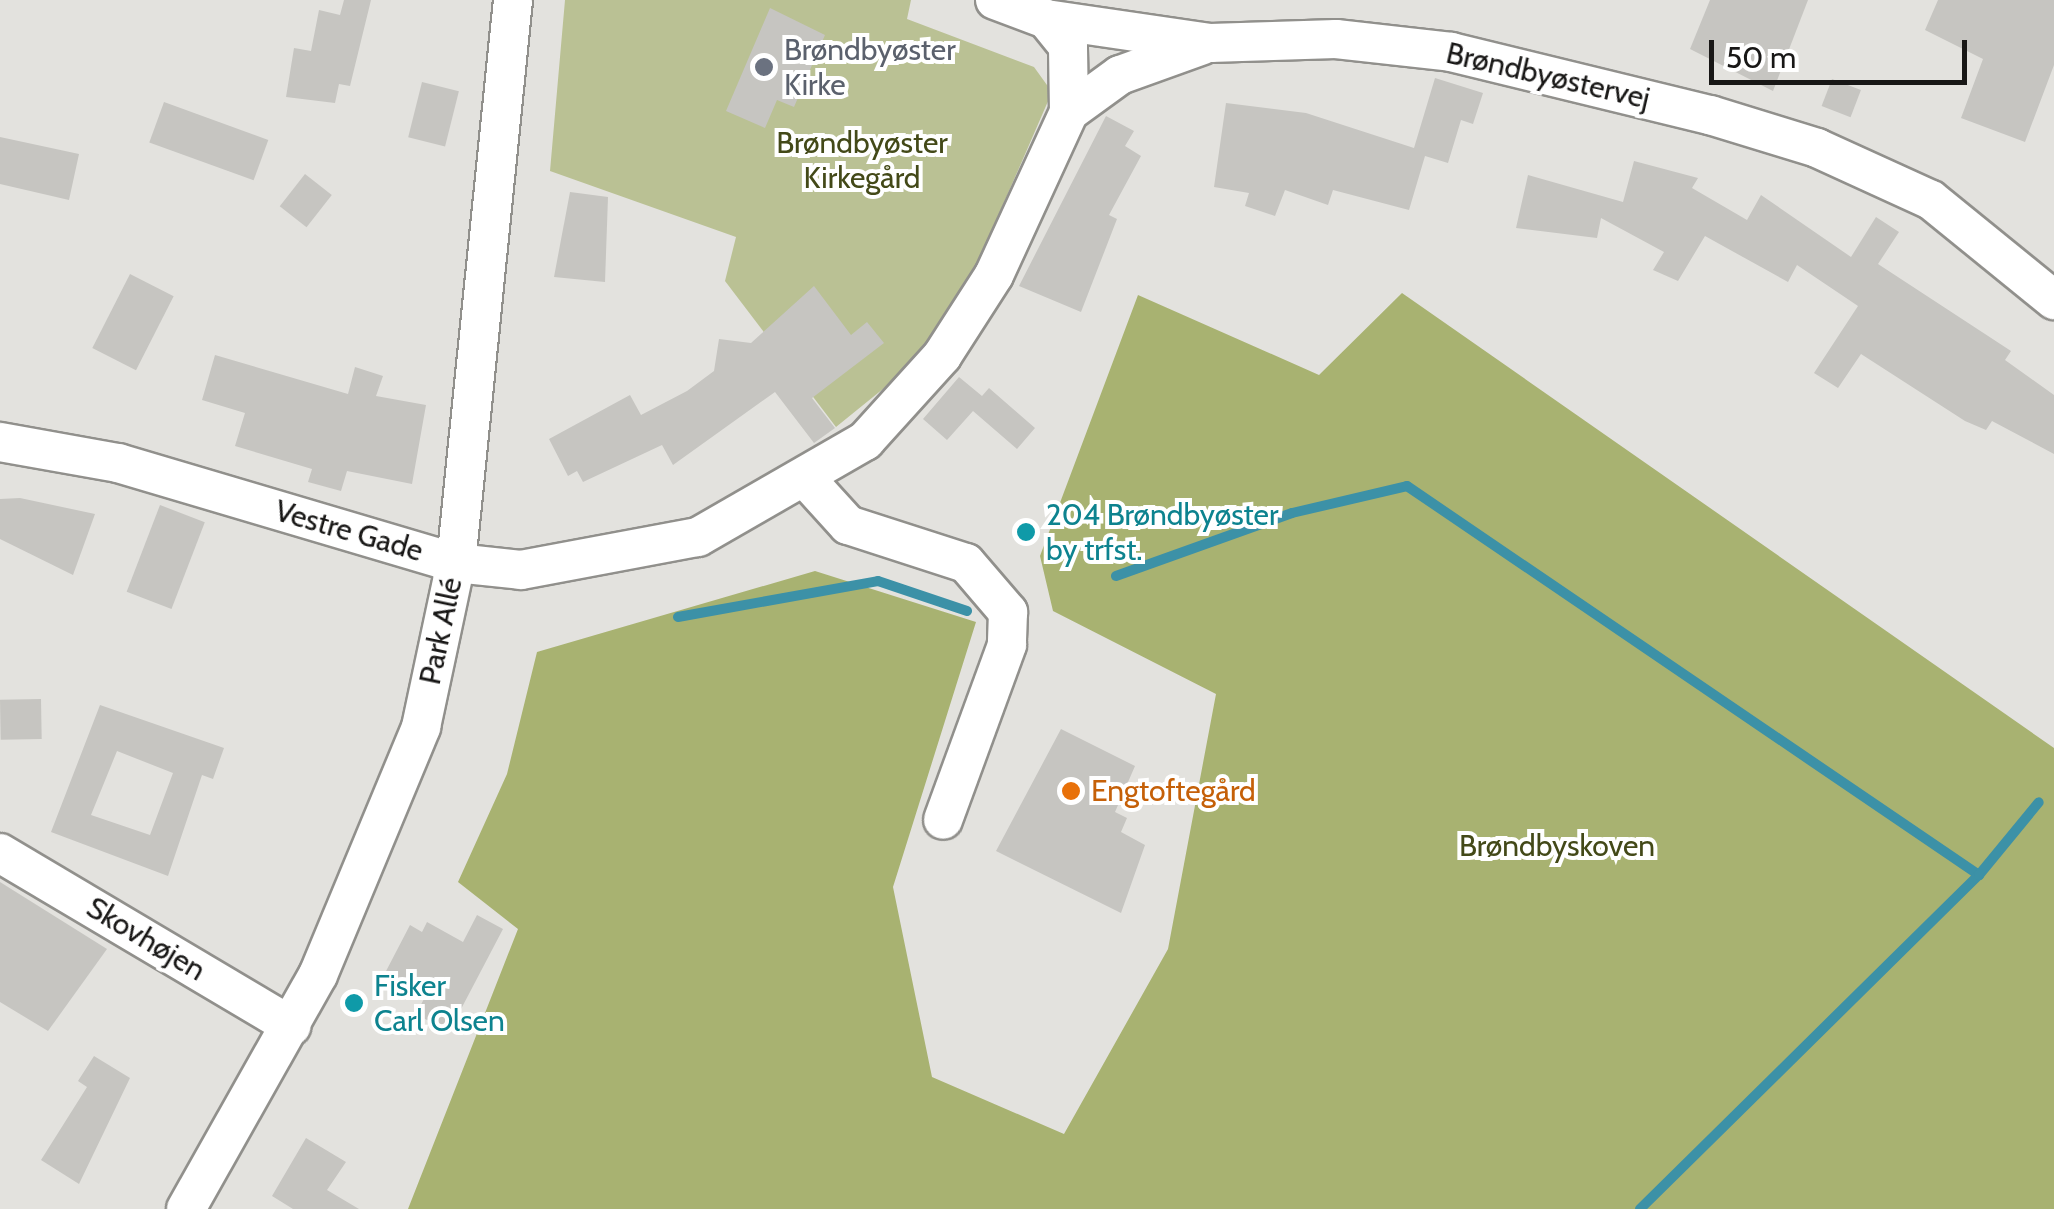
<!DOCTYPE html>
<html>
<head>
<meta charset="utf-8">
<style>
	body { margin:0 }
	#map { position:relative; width:2054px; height:1209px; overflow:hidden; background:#e3e2de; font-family:Cabin,sans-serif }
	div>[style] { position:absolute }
	.green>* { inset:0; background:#bac194 }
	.forest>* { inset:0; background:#a8b271 }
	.stream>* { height:10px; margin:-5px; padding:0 5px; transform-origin:5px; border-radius:5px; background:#3c91a7 }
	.building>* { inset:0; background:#c6c5c1; transform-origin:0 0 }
	.roads { filter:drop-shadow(2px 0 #91908c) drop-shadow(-2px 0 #91908c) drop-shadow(0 2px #91908c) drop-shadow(0 -2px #91908c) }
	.minor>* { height:38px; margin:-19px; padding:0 19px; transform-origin:19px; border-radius:19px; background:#fff }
	.dots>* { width:28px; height:28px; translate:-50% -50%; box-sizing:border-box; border:5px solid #fff; border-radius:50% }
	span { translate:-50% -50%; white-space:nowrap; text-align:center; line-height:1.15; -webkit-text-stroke:8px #fff; paint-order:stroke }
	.worship-label { font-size:30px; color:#5b616d }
	.left { translate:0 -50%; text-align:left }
	.street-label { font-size:30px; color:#181716 }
	.park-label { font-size:30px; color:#434918 }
	.culture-label { font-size:30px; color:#0d838f }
	.food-label { font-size:30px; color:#c56008 }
	.scale { position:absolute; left:1709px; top:40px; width:258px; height:45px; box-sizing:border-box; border:5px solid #181716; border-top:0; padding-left:12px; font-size:30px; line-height:35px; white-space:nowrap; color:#181716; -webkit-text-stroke:8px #fff; paint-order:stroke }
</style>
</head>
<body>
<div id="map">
	<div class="green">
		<i style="clip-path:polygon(565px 0,911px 0,907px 19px,1034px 67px,1052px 92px,976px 267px,941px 324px,894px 380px,836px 427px,725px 281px,736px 237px,550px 171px)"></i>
	</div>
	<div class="forest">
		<i style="clip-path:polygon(1402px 293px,2054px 748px,2054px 1209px,408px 1209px,518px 929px,458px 882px,507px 774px,537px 652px,815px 571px,976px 622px,893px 887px,932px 1077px,1064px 1134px,1168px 949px,1216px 694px,1053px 611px,1040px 556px,1138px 295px,1319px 375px)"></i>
	</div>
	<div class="stream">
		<i style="left:1116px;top:576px;width:187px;rotate:-19.7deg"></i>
		<i style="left:1292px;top:513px;width:118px;rotate:-13.2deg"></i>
		<i style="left:1407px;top:486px;width:692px;rotate:34.22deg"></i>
		<i style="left:678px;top:617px;width:203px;rotate:-10.2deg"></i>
		<i style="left:878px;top:581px;width:94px;rotate:18.6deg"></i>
		<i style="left:1640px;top:1209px;width:476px;rotate:-44.6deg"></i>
		<i style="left:1979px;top:875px;width:94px;rotate:-50.6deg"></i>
	</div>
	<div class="building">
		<i style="clip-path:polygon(344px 0,371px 0,350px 86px,339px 84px,335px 103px,286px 97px,294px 48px,311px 51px,319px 10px,340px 15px)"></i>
		<i style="clip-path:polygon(1710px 0,1808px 0,1773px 91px,1690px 49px)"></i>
		<i style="clip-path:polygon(1938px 0,2054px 0,2054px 65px,2025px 142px,1961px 118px,1983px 59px,1925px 30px)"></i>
		<i style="clip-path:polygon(770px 8px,825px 35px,794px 107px,777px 100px,765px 128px,726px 111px)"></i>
		<i style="clip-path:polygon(1435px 78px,1483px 93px,1473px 124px,1461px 120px,1448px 163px,1425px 156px,1409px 210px,1333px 190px,1328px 205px,1285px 190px,1275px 216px,1245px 206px,1249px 193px,1214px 187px,1226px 103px,1306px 113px,1414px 148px)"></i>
		<i style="left:1832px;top:79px;width:31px;height:29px;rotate:21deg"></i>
		<i style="left:422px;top:82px;width:38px;height:57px;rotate:14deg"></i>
		<i style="left:164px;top:102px;width:111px;height:43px;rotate:20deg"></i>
		<i style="clip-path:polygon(1106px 116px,1134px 131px,1125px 146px,1141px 156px,1109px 215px,1117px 219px,1081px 312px,1019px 286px)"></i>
		<i style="clip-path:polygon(0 137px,79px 154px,69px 200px,0 184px)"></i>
		<i style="clip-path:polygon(1634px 161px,1698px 178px,1692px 188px,1747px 220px,1761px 195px,1851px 257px,1876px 217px,1899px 232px,1878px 264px,2011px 351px,2005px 360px,2054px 395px,2054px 454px,1992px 421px,1986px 430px,1965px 421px,1861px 354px,1838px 388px,1814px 373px,1858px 306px,1797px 265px,1788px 282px,1705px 236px,1678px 281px,1653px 270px,1664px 252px,1601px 218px,1597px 238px,1516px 228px,1528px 175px,1623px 202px)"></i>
		<i style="left:305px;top:174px;width:34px;height:41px;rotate:38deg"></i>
		<i style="clip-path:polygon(570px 192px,608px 197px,605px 282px,554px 277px)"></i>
		<i style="left:130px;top:274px;width:49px;height:83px;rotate:27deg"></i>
		<i style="clip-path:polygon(814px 286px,851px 335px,867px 322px,884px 343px,812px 398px,835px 428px,814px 443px,775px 392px,673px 465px,662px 445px,583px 482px,577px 471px,568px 476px,549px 439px,630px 395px,641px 415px,687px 391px,714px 371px,719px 339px,751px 343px)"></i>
		<i style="clip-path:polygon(215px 355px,348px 394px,355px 367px,383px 376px,376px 396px,426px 405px,412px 484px,347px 471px,341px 491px,308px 482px,312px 469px,235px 446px,245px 413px,202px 400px)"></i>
		<i style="clip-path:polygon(959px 377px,982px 396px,989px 388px,1035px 428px,1017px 449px,973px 411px,947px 440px,923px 419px)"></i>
		<i style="clip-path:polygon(20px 498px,95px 514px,73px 575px,0 539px,0 499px)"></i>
		<i style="left:160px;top:505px;width:48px;height:93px;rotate:21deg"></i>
		<i style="left:41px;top:699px;width:40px;height:41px;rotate:89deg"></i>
		<i style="clip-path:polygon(evenodd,100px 705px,224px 748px,213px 779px,202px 775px,168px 876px,51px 832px,100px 705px,117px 751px,173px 773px,150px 835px,91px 815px,117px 751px)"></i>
		<i style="clip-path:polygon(1061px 729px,1135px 766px,1115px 812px,1127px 818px,1121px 832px,1145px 845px,1121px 913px,996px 851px)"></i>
		<i style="clip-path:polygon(0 882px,107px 949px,48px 1031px,0 1002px)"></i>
		<i style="clip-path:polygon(477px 915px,503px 929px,449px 1032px,416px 1014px,425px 997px,384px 975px,410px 925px,422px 932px,427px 922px,463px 942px)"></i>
		<i style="clip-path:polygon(94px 1056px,130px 1078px,79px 1184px,41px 1160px,87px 1087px,78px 1081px)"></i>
		<i style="clip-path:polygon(306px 1138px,346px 1162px,327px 1190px,359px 1209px,293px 1209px,272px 1196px)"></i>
	</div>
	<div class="roads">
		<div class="minor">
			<i style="left:995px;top:0;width:54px;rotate:20.4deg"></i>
			<i style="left:1046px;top:19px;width:166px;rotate:8.3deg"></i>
			<i style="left:1210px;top:43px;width:126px;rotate:-1.8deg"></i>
			<i style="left:1336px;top:39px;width:116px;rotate:6.4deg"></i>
			<i style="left:1451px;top:52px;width:267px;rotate:13.7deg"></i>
			<i style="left:1710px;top:115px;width:112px;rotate:17.1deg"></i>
			<i style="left:1817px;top:148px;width:125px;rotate:24.5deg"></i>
			<i style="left:1931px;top:200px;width:159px;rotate:39.1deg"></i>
			<i style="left:1069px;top:112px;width:63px;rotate:-36deg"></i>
			<i style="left:1120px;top:75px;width:88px;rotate:-19.9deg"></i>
			<i style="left:0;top:442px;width:120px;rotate:10.1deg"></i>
			<i style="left:118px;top:463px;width:352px;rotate:16.5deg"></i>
			<i style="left:456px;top:563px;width:65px;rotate:6.1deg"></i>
			<i style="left:521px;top:570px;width:180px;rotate:-10.6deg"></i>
			<i style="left:698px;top:537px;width:193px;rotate:-29.9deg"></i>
			<i style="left:865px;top:441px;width:115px;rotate:-47.8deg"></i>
			<i style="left:942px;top:356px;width:96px;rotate:-57.3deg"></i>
			<i style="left:994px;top:275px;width:179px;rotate:-65.3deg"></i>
			<i style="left:1069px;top:112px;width:66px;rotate:-90.9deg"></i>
			<i style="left:1068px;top:46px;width:35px;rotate:-129deg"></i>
			<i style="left:807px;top:480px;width:61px;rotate:47.7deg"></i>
			<i style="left:848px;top:525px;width:124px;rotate:17.9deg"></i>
			<i style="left:966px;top:563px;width:65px;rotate:49.4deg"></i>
			<i style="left:1008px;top:612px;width:33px;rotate:92deg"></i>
			<i style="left:1007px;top:645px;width:186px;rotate:110.1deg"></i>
			<i style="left:0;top:853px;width:339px;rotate:30.7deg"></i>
			<i style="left:186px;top:1209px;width:269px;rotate:-60.6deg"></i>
			<i style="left:318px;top:975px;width:269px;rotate:-67.4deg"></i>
			<i style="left:421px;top:727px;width:168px;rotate:-78deg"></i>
			<i style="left:456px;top:563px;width:566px;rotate:-84.22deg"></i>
		</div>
	</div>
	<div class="dots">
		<i style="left:764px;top:67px;background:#6b7280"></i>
		<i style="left:1026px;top:532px;background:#0f9aa8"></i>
		<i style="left:1071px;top:791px;background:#e8710a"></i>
		<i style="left:354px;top:1003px;background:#0f9aa8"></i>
	</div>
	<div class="worship-label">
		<span class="left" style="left:784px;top:67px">Brøndbyøster<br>Kirke</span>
	</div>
	<div class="street-label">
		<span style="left:1548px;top:76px;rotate:13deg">Brøndbyøstervej</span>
		<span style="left:349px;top:531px;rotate:16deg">Vestre Gade</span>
		<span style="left:441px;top:631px;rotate:-78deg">Park Allé</span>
		<span style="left:146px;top:939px;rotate:31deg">Skovhøjen</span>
	</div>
	<div class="park-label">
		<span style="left:862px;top:160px">Brøndbyøster<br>Kirkegård</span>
		<span style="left:1557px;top:846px">Brøndbyskoven</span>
	</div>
	<div class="culture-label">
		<span class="left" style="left:1046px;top:532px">204 Brøndbyøster<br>by trfst.</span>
		<span class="left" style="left:374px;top:1003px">Fisker<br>Carl Olsen</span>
	</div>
	<div class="food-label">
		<span class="left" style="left:1091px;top:791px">Engtoftegård</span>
	</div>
	<div class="scale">50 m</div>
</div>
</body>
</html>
